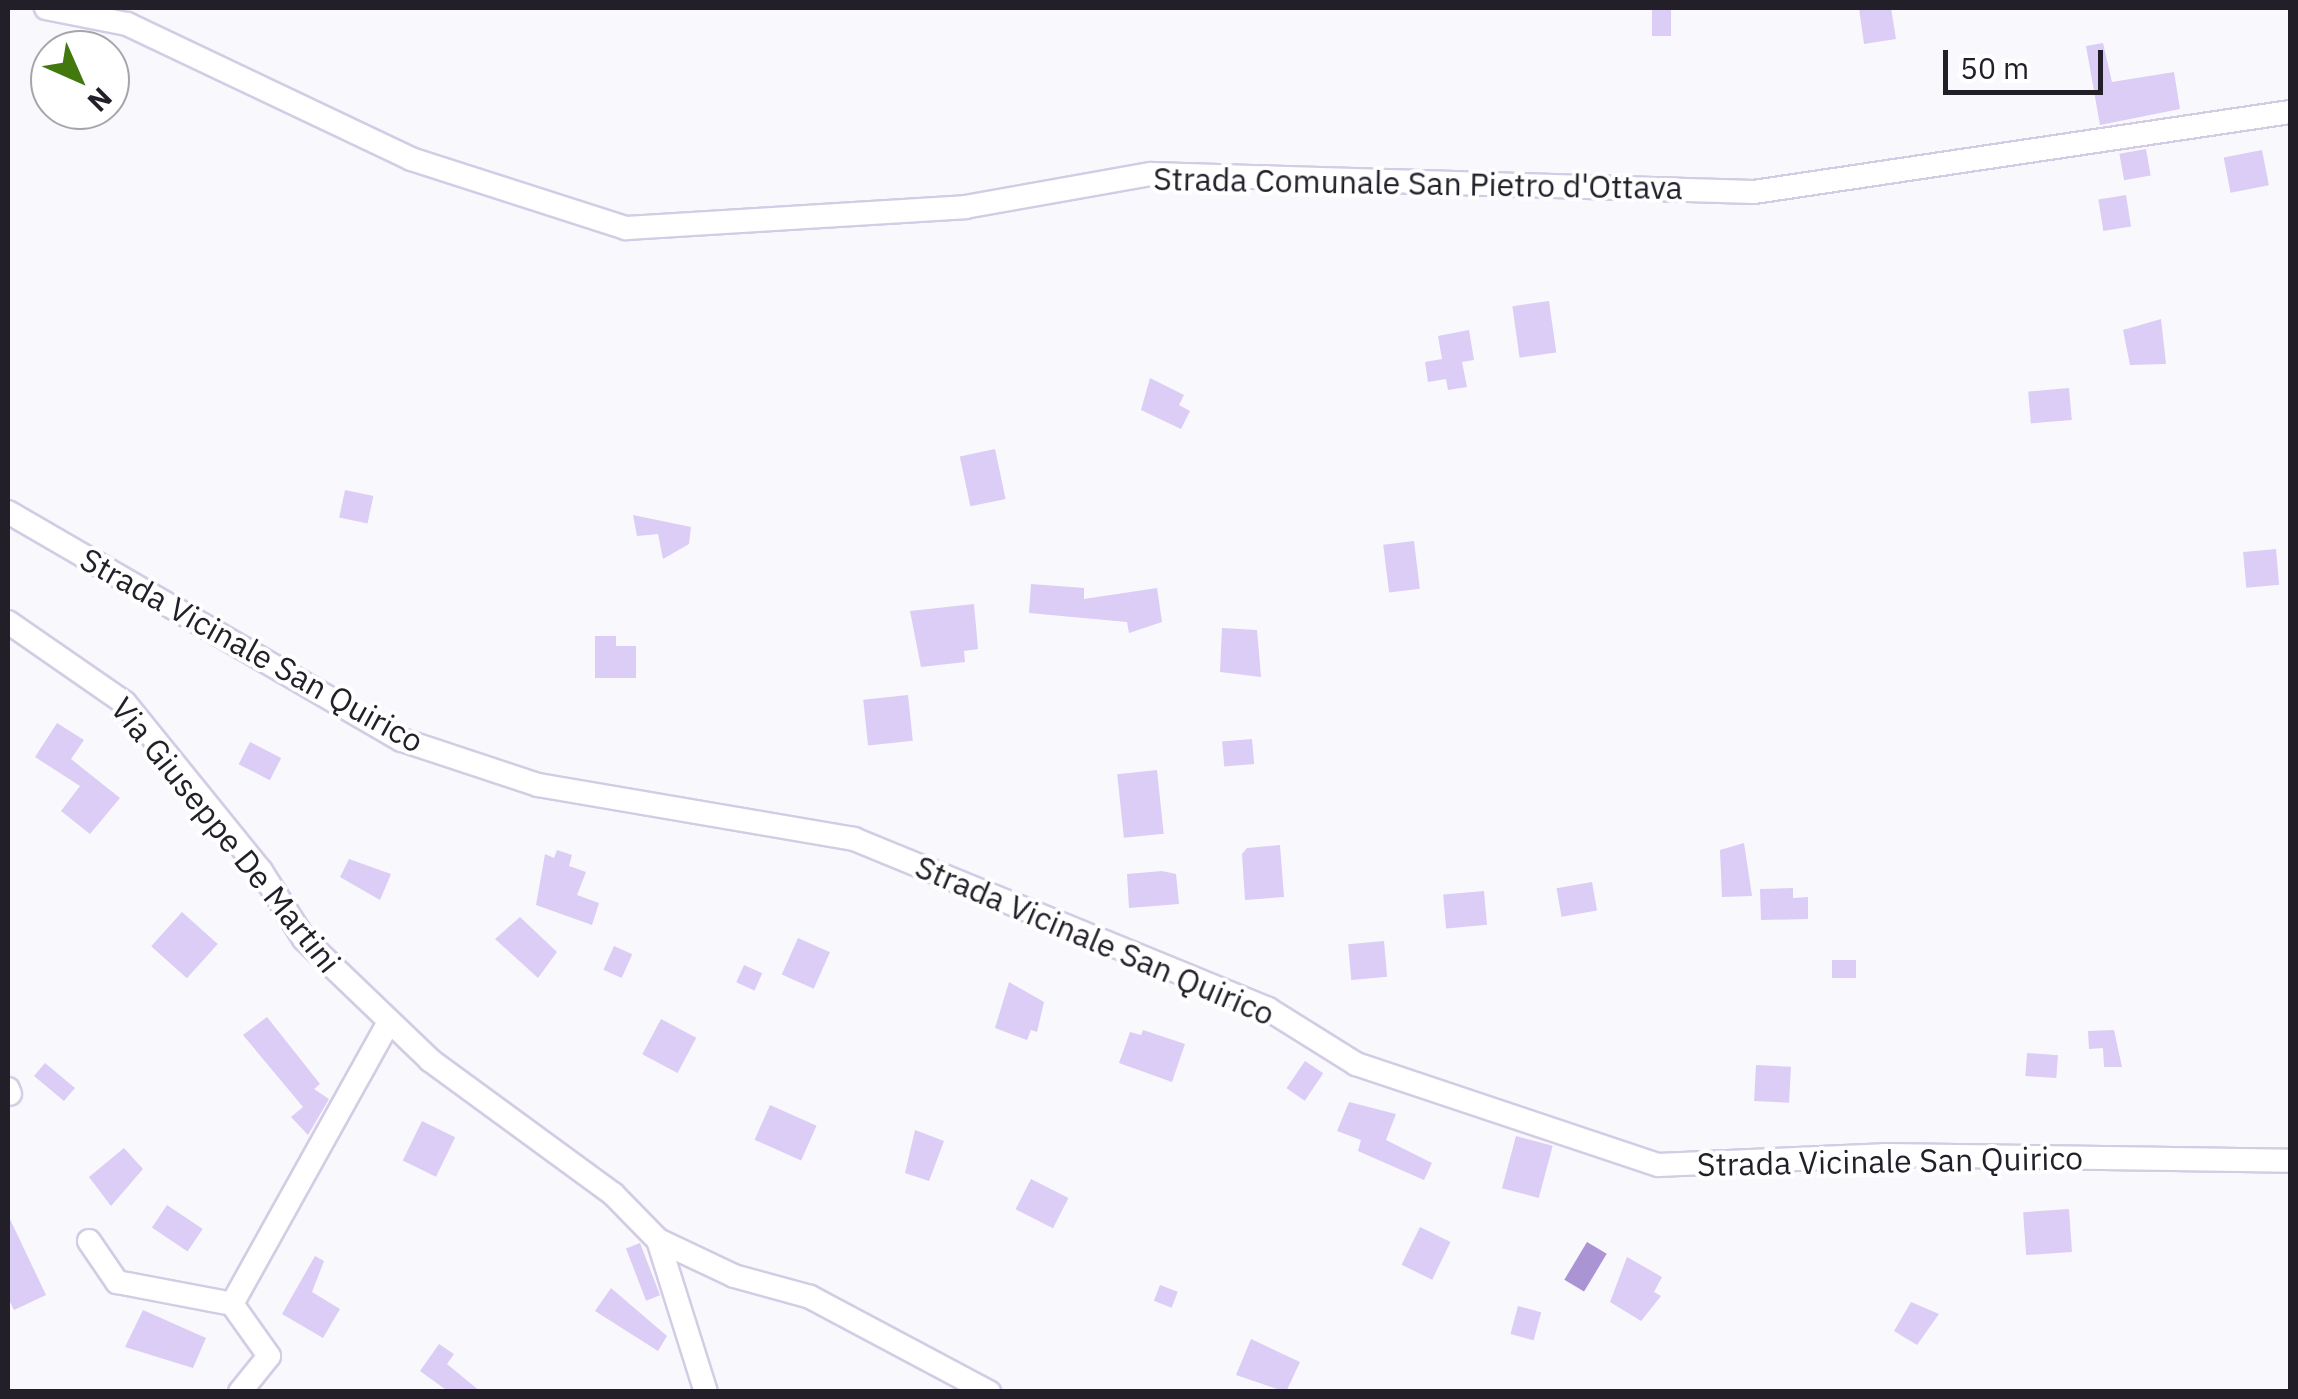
<!DOCTYPE html>
<html>
<head>
<meta charset="utf-8">
<style>
	body { margin:0 }
	#map { position:relative; width:2298px; height:1399px; overflow:hidden; background:#f9f8fd; font-family:"IBM Plex Sans",sans-serif }
	div>[style] { position:absolute }
	.water>* { inset:0; background:#aa94d3; transform-origin:0 0 }
	.building>* { inset:0; background:#dbcdf5; transform-origin:0 0 }
	.roads { filter:drop-shadow(2px 0 #d4cce5) drop-shadow(-2px 0 #d4cce5) drop-shadow(0 2px #d4cce5) drop-shadow(0 -2px #d4cce5) }
	.minor>* { height:22px; margin:-11px; padding:0 11px; transform-origin:11px; border-radius:11px; background:#fff }
	span { translate:-50% -50%; white-space:nowrap; text-align:center; line-height:1.15; -webkit-text-stroke:8px #fff; paint-order:stroke }
	.street-label { font-size:32px; color:#221f28 }
	.frame { position:absolute; inset:0; border:10px solid #221f28; pointer-events:none }
	.north { position:absolute; left:30px; top:30px; width:100px; height:100px; box-sizing:border-box; background:#fff; border:2px solid #a7a5a9; border-radius:50%; rotate:135deg; font-size:28px; font-weight:700; line-height:40px; text-align:center; color:#221f28 }
	.north::after { content:''; display:block; margin:auto; width:35px; height:45px; background:#41790e; clip-path:polygon(50% 0,100% 100%,50% 72%,0 100%) }
	.scale { position:absolute; left:1943px; top:50px; width:160px; height:45px; box-sizing:border-box; border:5px solid #221f28; border-top:0; padding-left:12px; font-size:30px; line-height:35px; white-space:nowrap; color:#221f28; -webkit-text-stroke:8px #fff; paint-order:stroke }
</style>
</head>
<body>
<div id="map">
	<div class="water">
		<i style="left:1587px;top:1242px;width:23px;height:44px;rotate:31deg"></i>
	</div>
	<div class="building">
		<i style="left:1652px;top:8px;width:19px;height:28px"></i>
		<i style="clip-path:polygon(1859px 8px,1891px 8px,1896px 39px,1864px 44px)"></i>
		<i style="clip-path:polygon(2103px 43px,2112px 82px,2174px 72px,2180px 109px,2100px 125px,2086px 46px)"></i>
		<i style="left:2146px;top:149px;width:27px;height:27px;rotate:80deg"></i>
		<i style="left:2262px;top:150px;width:36px;height:39px;rotate:79deg"></i>
		<i style="left:2126px;top:195px;width:32px;height:28px;rotate:81deg"></i>
		<i style="left:1549px;top:301px;width:52px;height:37px;rotate:82deg"></i>
		<i style="clip-path:polygon(2161px 319px,2166px 364px,2130px 365px,2123px 330px)"></i>
		<i style="clip-path:polygon(1469px 330px,1474px 360px,1462px 362px,1467px 387px,1448px 390px,1446px 379px,1428px 382px,1425px 362px,1442px 359px,1438px 336px)"></i>
		<i style="clip-path:polygon(1150px 378px,1184px 395px,1179px 405px,1190px 411px,1181px 429px,1141px 410px)"></i>
		<i style="left:2069px;top:388px;width:32px;height:41px;rotate:85deg"></i>
		<i style="left:995px;top:449px;width:51px;height:36px;rotate:78deg"></i>
		<i style="left:345px;top:490px;width:29px;height:28px;rotate:12deg"></i>
		<i style="clip-path:polygon(633px 515px,691px 527px,689px 544px,663px 559px,658px 534px,637px 536px)"></i>
		<i style="left:1414px;top:541px;width:48px;height:31px;rotate:83deg"></i>
		<i style="left:2276px;top:549px;width:36px;height:33px;rotate:85deg"></i>
		<i style="clip-path:polygon(1031px 584px,1084px 588px,1084px 599px,1157px 588px,1162px 622px,1129px 633px,1127px 622px,1029px 613px)"></i>
		<i style="clip-path:polygon(974px 604px,978px 649px,964px 651px,965px 662px,921px 667px,910px 611px)"></i>
		<i style="clip-path:polygon(1222px 628px,1257px 630px,1261px 677px,1220px 672px)"></i>
		<i style="clip-path:polygon(595px 636px,616px 636px,616px 646px,636px 646px,636px 678px,595px 678px)"></i>
		<i style="left:908px;top:695px;width:46px;height:45px;rotate:84deg"></i>
		<i style="clip-path:polygon(57px 723px,84px 740px,71px 759px,120px 798px,90px 834px,61px 811px,80px 786px,35px 757px)"></i>
		<i style="left:1252px;top:739px;width:25px;height:30px;rotate:85deg"></i>
		<i style="left:250px;top:742px;width:35px;height:25px;rotate:27deg"></i>
		<i style="left:1157px;top:770px;width:64px;height:40px;rotate:84deg"></i>
		<i style="clip-path:polygon(1744px 843px,1752px 896px,1722px 897px,1720px 850px)"></i>
		<i style="clip-path:polygon(1280px 845px,1284px 897px,1245px 900px,1242px 854px,1247px 848px)"></i>
		<i style="clip-path:polygon(557px 850px,572px 855px,569px 866px,586px 872px,577px 895px,599px 903px,592px 925px,536px 905px,545px 854px,554px 858px)"></i>
		<i style="clip-path:polygon(349px 859px,391px 874px,380px 900px,340px 877px)"></i>
		<i style="clip-path:polygon(1162px 871px,1176px 874px,1179px 904px,1129px 908px,1127px 874px)"></i>
		<i style="left:1592px;top:882px;width:29px;height:36px;rotate:80deg"></i>
		<i style="clip-path:polygon(1793px 888px,1793px 898px,1808px 897px,1808px 919px,1761px 920px,1760px 889px)"></i>
		<i style="left:1484px;top:891px;width:34px;height:41px;rotate:85deg"></i>
		<i style="left:182px;top:912px;width:48px;height:46px;rotate:42deg"></i>
		<i style="clip-path:polygon(520px 917px,557px 952px,538px 978px,495px 939px)"></i>
		<i style="left:798px;top:938px;width:35px;height:40px;rotate:24deg"></i>
		<i style="left:1384px;top:941px;width:36px;height:36px;rotate:85deg"></i>
		<i style="left:614px;top:946px;width:20px;height:26px;rotate:24deg"></i>
		<i style="left:1832px;top:960px;width:24px;height:18px"></i>
		<i style="left:744px;top:965px;width:20px;height:19px;rotate:24deg"></i>
		<i style="clip-path:polygon(1009px 982px,1044px 1002px,1037px 1032px,1031px 1030px,1027px 1040px,995px 1028px)"></i>
		<i style="clip-path:polygon(267px 1017px,320px 1084px,314px 1089px,329px 1099px,308px 1135px,291px 1117px,303px 1107px,243px 1035px)"></i>
		<i style="left:661px;top:1019px;width:40px;height:40px;rotate:28deg"></i>
		<i style="clip-path:polygon(1143px 1030px,1185px 1044px,1172px 1082px,1119px 1063px,1130px 1032px,1141px 1035px)"></i>
		<i style="clip-path:polygon(2114px 1030px,2122px 1067px,2104px 1067px,2103px 1048px,2089px 1049px,2088px 1031px)"></i>
		<i style="left:2027px;top:1053px;width:31px;height:23px;rotate:4deg"></i>
		<i style="left:1305px;top:1061px;width:22px;height:33px;rotate:34deg"></i>
		<i style="left:45px;top:1063px;width:39px;height:17px;rotate:40deg"></i>
		<i style="left:1756px;top:1065px;width:35px;height:36px;rotate:3deg"></i>
		<i style="clip-path:polygon(1349px 1102px,1396px 1114px,1386px 1140px,1432px 1163px,1424px 1180px,1358px 1151px,1361px 1140px,1337px 1131px)"></i>
		<i style="left:770px;top:1105px;width:51px;height:38px;rotate:24deg"></i>
		<i style="left:422px;top:1121px;width:37px;height:44px;rotate:26deg"></i>
		<i style="clip-path:polygon(915px 1130px,944px 1141px,929px 1181px,905px 1173px)"></i>
		<i style="left:1516px;top:1136px;width:38px;height:54px;rotate:15deg"></i>
		<i style="clip-path:polygon(124px 1148px,143px 1169px,111px 1206px,89px 1177px)"></i>
		<i style="left:1031px;top:1179px;width:42px;height:34px;rotate:27deg"></i>
		<i style="left:167px;top:1205px;width:43px;height:27px;rotate:34deg"></i>
		<i style="left:2069px;top:1209px;width:43px;height:46px;rotate:86deg"></i>
		<i style="clip-path:polygon(8px 1215px,46px 1295px,14px 1310px,8px 1298px)"></i>
		<i style="left:1420px;top:1227px;width:34px;height:42px;rotate:26deg"></i>
		<i style="left:640px;top:1243px;width:56px;height:15px;rotate:69deg"></i>
		<i style="clip-path:polygon(315px 1256px,324px 1261px,312px 1292px,340px 1309px,323px 1338px,282px 1314px)"></i>
		<i style="clip-path:polygon(1627px 1257px,1662px 1277px,1654px 1292px,1661px 1296px,1641px 1321px,1610px 1302px)"></i>
		<i style="left:1160px;top:1285px;width:19px;height:17px;rotate:21deg"></i>
		<i style="clip-path:polygon(611px 1288px,667px 1336px,658px 1351px,595px 1311px)"></i>
		<i style="clip-path:polygon(1911px 1302px,1939px 1314px,1917px 1345px,1894px 1331px)"></i>
		<i style="left:1518px;top:1306px;width:24px;height:29px;rotate:15deg"></i>
		<i style="clip-path:polygon(143px 1310px,206px 1338px,193px 1368px,125px 1347px)"></i>
		<i style="clip-path:polygon(1251px 1339px,1300px 1362px,1286px 1392px,1236px 1375px)"></i>
		<i style="clip-path:polygon(439px 1344px,454px 1354px,447px 1364px,481px 1392px,449px 1392px,420px 1371px)"></i>
	</div>
	<div class="roads">
		<div class="minor">
			<i style="left:46px;top:8px;width:83px;rotate:11.2deg"></i>
			<i style="left:127px;top:24px;width:314px;rotate:25.4deg"></i>
			<i style="left:411px;top:159px;width:226px;rotate:17.8deg"></i>
			<i style="left:626px;top:228px;width:340px;rotate:-3.5deg"></i>
			<i style="left:965px;top:207px;width:189px;rotate:-10.1deg"></i>
			<i style="left:1151px;top:174px;width:603px;rotate:1.71deg"></i>
			<i style="left:1754px;top:192px;width:542px;rotate:-8.49deg"></i>
			<i style="left:8px;top:512px;width:455px;rotate:30.1deg"></i>
			<i style="left:402px;top:740px;width:143px;rotate:18.3deg"></i>
			<i style="left:538px;top:785px;width:321px;rotate:9.7deg"></i>
			<i style="left:854px;top:839px;width:448px;rotate:22.3deg"></i>
			<i style="left:1268px;top:1009px;width:104px;rotate:32deg"></i>
			<i style="left:1356px;top:1064px;width:318px;rotate:18.5deg"></i>
			<i style="left:1658px;top:1165px;width:226px;rotate:-2.5deg"></i>
			<i style="left:1884px;top:1155px;width:406px;rotate:0.8deg"></i>
			<i style="left:8px;top:622px;width:142px;rotate:34.7deg"></i>
			<i style="left:125px;top:703px;width:216px;rotate:51deg"></i>
			<i style="left:261px;top:871px;width:80px;rotate:57.7deg"></i>
			<i style="left:304px;top:939px;width:175px;rotate:43.8deg"></i>
			<i style="left:430px;top:1060px;width:227px;rotate:36.2deg"></i>
			<i style="left:613px;top:1194px;width:64px;rotate:45.6deg"></i>
			<i style="left:658px;top:1240px;width:84px;rotate:25.3deg"></i>
			<i style="left:734px;top:1276px;width:79px;rotate:15.4deg"></i>
			<i style="left:810px;top:1297px;width:203px;rotate:28deg"></i>
			<i style="left:8px;top:1089px;width:5px;rotate:68deg"></i>
			<i style="left:658px;top:1240px;width:159px;rotate:72.5deg"></i>
			<i style="left:89px;top:1241px;width:50px;rotate:55.7deg"></i>
			<i style="left:117px;top:1282px;width:117px;rotate:10.8deg"></i>
			<i style="left:240px;top:1392px;width:46px;rotate:-51.1deg"></i>
			<i style="left:269px;top:1356px;width:64px;rotate:-125.4deg"></i>
			<i style="left:232px;top:1304px;width:323px;rotate:-60.9deg"></i>
		</div>
	</div>
	<div class="street-label">
		<span style="left:1418px;top:183px;rotate:1deg">Strada Comunale San Pietro d'Ottava</span>
		<span style="left:252px;top:650px;rotate:29deg">Strada Vicinale San Quirico</span>
		<span style="left:226px;top:835px;rotate:51deg">Via Giuseppe De Martini</span>
		<span style="left:1095px;top:940px;rotate:23deg">Strada Vicinale San Quirico</span>
		<span style="left:1890px;top:1161px;rotate:-1deg">Strada Vicinale San Quirico</span>
	</div>
	<div class="frame"></div>
	<div class="north">N</div>
	<div class="scale">50 m</div>
</div>
</body>
</html>
